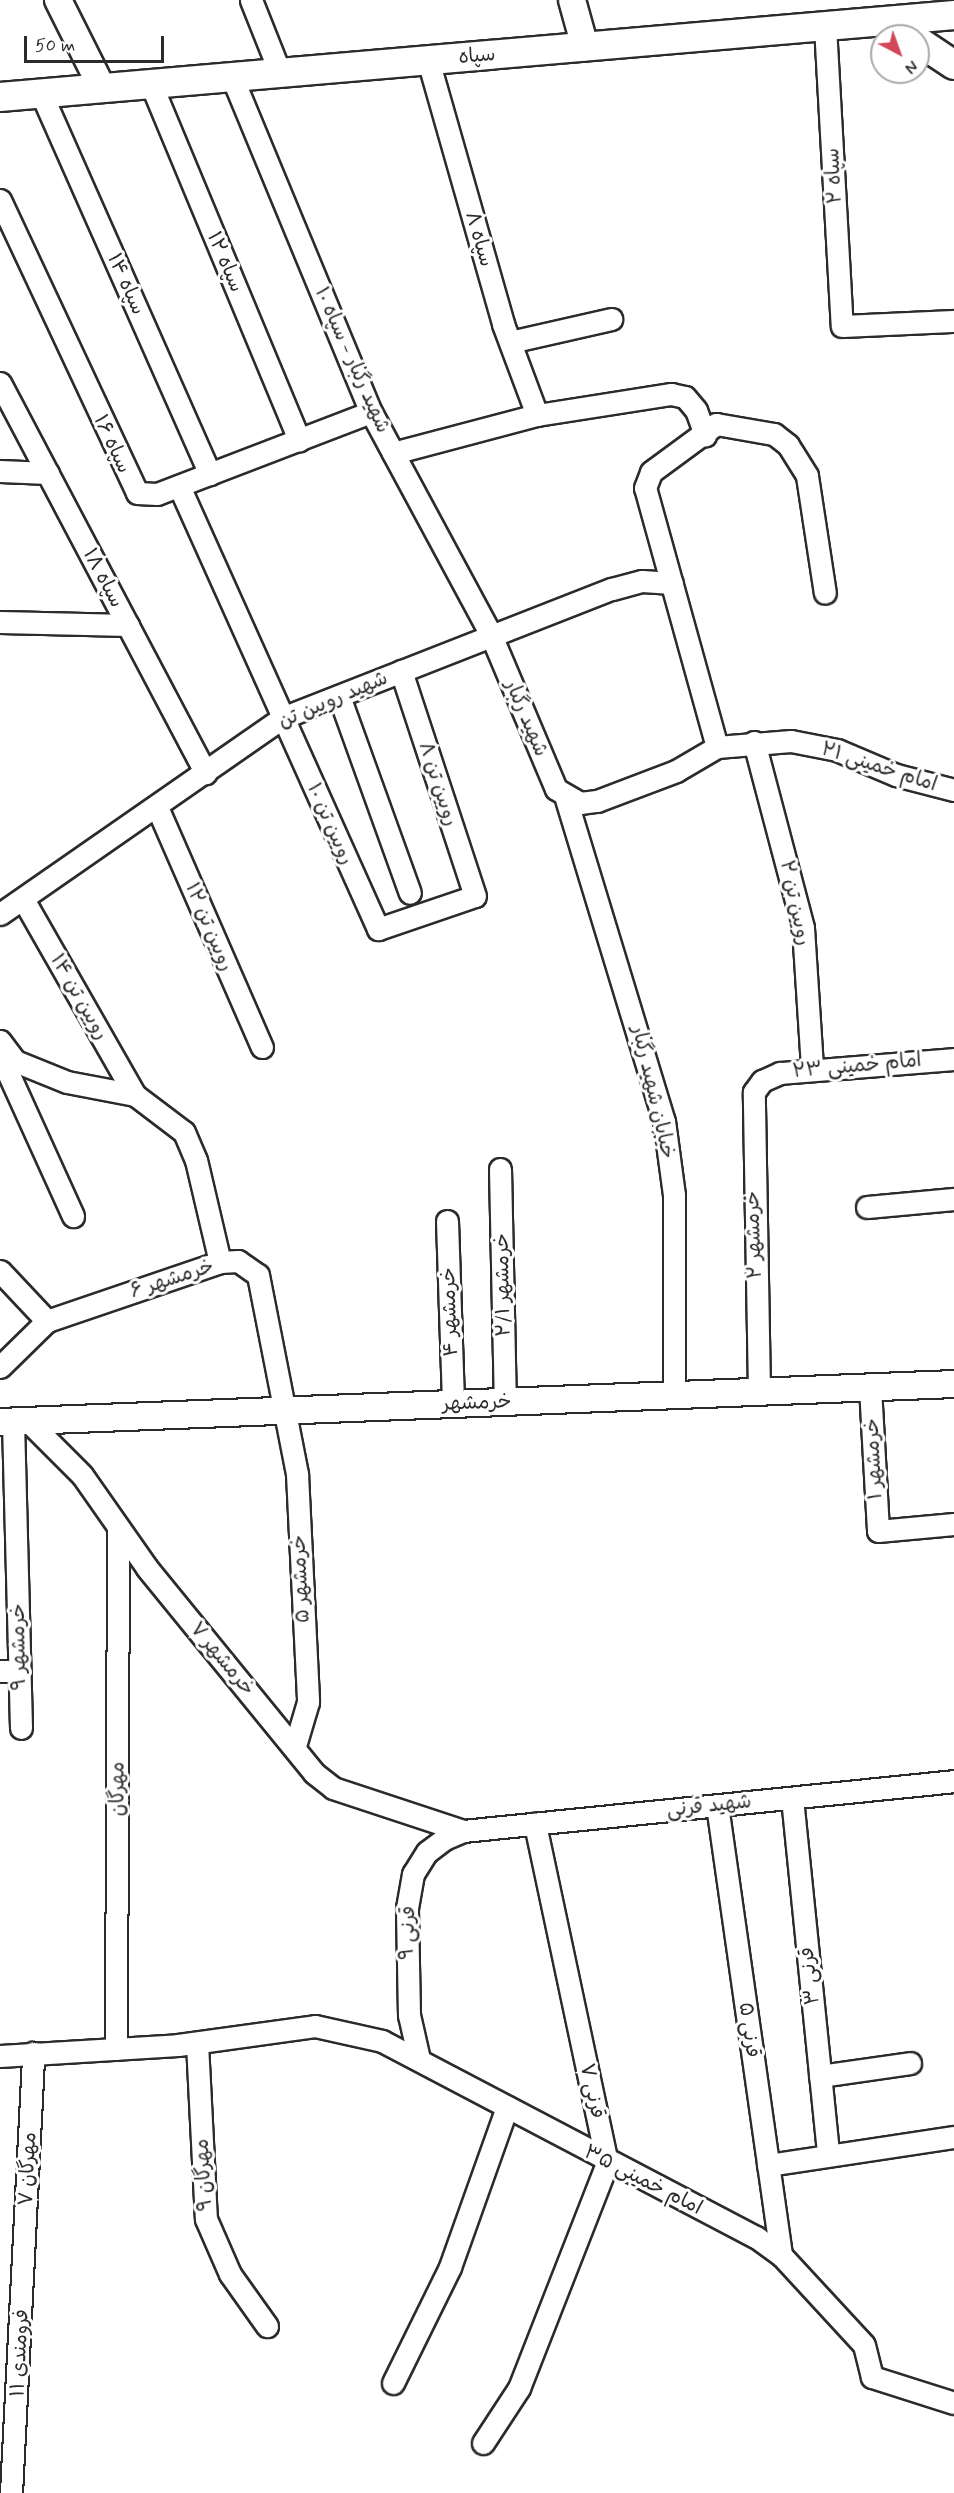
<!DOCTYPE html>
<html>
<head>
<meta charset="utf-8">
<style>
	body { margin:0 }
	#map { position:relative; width:954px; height:2493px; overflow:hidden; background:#fff; font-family:Mynerve,"Playpen Sans Arabic",sans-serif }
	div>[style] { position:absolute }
	.roads { filter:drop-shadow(2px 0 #2b2b2b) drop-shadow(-2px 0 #2b2b2b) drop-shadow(0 2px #2b2b2b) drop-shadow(0 -2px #2b2b2b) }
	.minor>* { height:21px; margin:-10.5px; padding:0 10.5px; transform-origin:10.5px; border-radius:10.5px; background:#fff }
	.tertiary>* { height:26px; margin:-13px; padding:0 13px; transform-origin:13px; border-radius:13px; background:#fff }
	.secondary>* { height:28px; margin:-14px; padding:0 14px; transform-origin:14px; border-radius:14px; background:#fff }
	span { translate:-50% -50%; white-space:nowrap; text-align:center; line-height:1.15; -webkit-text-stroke:6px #fff; paint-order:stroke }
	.street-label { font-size:20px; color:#2b2b2b }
	.north { position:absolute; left:870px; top:24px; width:60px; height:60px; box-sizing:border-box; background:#fff; border:2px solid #aaa; border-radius:50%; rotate:139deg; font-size:16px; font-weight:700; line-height:24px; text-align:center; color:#2b2b2b }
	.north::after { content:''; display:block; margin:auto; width:21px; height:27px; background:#d1495b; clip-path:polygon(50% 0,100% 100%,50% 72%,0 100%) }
	.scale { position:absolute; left:24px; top:36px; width:140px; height:27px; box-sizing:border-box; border:3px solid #2b2b2b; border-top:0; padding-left:8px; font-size:18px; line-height:21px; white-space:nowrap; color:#2b2b2b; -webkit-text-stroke:4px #fff; paint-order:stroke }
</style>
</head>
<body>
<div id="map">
	<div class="roads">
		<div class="minor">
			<i style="left:251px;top:0;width:79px;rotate:68.3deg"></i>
			<i style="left:825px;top:26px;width:300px;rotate:86.8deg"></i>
			<i style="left:842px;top:326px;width:112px;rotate:-2.6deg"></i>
			<i style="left:428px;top:60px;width:274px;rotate:74.1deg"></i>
			<i style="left:503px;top:324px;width:97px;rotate:69.5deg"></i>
			<i style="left:232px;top:77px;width:363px;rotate:67.5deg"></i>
			<i style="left:371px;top:412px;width:253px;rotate:61.7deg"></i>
			<i style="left:491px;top:635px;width:167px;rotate:67.1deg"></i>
			<i style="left:556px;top:789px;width:28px;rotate:30deg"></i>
			<i style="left:580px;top:803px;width:17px;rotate:-7deg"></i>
			<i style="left:597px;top:801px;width:85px;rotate:-20.8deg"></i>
			<i style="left:676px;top:771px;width:48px;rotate:-30.3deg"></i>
			<i style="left:717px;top:747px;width:74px;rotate:-4.6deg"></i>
			<i style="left:791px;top:741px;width:47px;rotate:11.1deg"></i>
			<i style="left:837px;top:750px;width:64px;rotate:23deg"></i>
			<i style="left:896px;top:775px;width:60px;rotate:14.5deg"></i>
			<i style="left:151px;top:84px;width:386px;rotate:67.4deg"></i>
			<i style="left:41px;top:93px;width:417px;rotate:66.1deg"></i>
			<i style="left:0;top:200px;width:323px;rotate:64.9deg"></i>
			<i style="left:137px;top:493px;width:20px;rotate:3deg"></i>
			<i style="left:157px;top:494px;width:229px;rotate:-21deg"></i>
			<i style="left:510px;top:342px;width:104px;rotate:-12.8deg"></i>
			<i style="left:0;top:383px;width:441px;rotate:62.2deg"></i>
			<i style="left:393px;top:453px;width:149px;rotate:-14.8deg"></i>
			<i style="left:537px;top:415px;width:136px;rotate:-8.9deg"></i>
			<i style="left:671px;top:394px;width:14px;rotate:12deg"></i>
			<i style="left:685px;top:397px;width:17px;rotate:50deg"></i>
			<i style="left:696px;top:410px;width:27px;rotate:70deg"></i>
			<i style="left:0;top:471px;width:48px;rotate:2.4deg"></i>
			<i style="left:179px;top:486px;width:486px;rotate:65.8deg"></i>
			<i style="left:378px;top:929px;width:102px;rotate:-18.8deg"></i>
			<i style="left:475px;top:896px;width:237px;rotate:-108.2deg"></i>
			<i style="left:0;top:622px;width:128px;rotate:1.3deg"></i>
			<i style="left:339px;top:696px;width:209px;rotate:70.2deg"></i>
			<i style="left:754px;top:742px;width:192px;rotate:75.2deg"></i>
			<i style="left:803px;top:928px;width:140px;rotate:86.3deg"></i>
			<i style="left:717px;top:747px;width:269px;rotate:-105.5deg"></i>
			<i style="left:645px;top:488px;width:17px;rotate:-69deg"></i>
			<i style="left:651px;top:472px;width:81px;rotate:-36.4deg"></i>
			<i style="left:716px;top:424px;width:59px;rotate:9.8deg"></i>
			<i style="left:774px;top:434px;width:18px;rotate:38deg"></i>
			<i style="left:788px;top:445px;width:36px;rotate:58deg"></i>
			<i style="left:807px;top:476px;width:118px;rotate:81.3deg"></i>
			<i style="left:566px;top:799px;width:337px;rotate:73.1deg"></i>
			<i style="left:664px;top:1121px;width:75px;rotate:82.3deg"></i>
			<i style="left:674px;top:1195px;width:200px;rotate:90deg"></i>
			<i style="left:157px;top:807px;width:262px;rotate:66.4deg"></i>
			<i style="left:23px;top:899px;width:226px;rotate:60.3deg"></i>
			<i style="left:0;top:914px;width:343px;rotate:-34.8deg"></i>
			<i style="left:282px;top:718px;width:354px;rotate:-21.4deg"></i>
			<i style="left:612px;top:589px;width:31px;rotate:-15deg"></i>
			<i style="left:642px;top:581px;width:30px;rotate:4deg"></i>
			<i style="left:0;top:1041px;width:25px;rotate:53deg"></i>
			<i style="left:15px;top:1061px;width:56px;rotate:22deg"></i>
			<i style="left:67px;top:1082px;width:69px;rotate:10.8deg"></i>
			<i style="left:135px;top:1095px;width:61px;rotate:37.1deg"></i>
			<i style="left:184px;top:1132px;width:30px;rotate:67deg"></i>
			<i style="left:196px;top:1160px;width:105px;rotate:76.8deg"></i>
			<i style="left:0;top:1055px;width:177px;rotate:65.6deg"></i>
			<i style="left:500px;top:1169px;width:233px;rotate:88.8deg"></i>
			<i style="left:867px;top:1207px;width:87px;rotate:-5.3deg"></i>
			<i style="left:447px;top:1221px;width:183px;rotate:88.1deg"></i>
			<i style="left:0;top:1271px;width:69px;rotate:46.8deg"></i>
			<i style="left:0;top:1367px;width:66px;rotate:-44.4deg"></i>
			<i style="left:47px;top:1321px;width:183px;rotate:-18.8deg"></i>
			<i style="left:220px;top:1262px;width:18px;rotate:-3deg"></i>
			<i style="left:238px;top:1261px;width:24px;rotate:35deg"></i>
			<i style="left:258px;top:1275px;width:203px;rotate:78.9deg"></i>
			<i style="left:297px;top:1474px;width:228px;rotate:87.2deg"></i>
			<i style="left:308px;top:1702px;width:46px;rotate:106.5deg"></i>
			<i style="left:870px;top:1387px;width:144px;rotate:86.8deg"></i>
			<i style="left:878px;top:1531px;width:76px;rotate:-5.3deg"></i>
			<i style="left:759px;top:1392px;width:300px;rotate:-91deg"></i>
			<i style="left:754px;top:1092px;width:14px;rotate:-54deg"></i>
			<i style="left:762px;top:1081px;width:20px;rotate:-24deg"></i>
			<i style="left:780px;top:1073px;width:175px;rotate:-4.6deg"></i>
			<i style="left:28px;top:1421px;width:76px;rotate:45deg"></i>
			<i style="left:82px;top:1475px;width:113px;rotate:55deg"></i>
			<i style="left:147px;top:1568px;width:264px;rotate:50.8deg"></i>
			<i style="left:314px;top:1773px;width:24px;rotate:38deg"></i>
			<i style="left:333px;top:1788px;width:137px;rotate:18.3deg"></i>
			<i style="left:13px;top:1422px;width:306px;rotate:88.5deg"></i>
			<i style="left:0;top:1671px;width:19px"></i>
			<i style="left:792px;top:1798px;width:358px;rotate:84.2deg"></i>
			<i style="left:717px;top:1805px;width:455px;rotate:81.9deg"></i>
			<i style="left:197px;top:2043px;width:176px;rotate:87.1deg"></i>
			<i style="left:206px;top:2219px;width:60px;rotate:66.4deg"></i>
			<i style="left:230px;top:2274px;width:64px;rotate:54.6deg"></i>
			<i style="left:116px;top:2049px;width:519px;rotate:-89.78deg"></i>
			<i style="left:0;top:2056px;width:178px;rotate:-3.5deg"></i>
			<i style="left:178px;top:2045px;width:138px;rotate:-7.9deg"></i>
			<i style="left:315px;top:2026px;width:69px;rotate:12.6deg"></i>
			<i style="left:382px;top:2041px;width:422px;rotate:27.7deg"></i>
			<i style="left:756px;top:2237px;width:31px;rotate:36deg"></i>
			<i style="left:781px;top:2255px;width:122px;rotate:47.3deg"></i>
			<i style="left:864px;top:2345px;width:33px;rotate:76deg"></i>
			<i style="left:872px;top:2377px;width:86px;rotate:17.6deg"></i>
			<i style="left:419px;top:2059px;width:45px;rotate:-102.8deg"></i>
			<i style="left:409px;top:2015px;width:107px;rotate:-91.1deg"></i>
			<i style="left:407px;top:1908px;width:35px;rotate:-80deg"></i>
			<i style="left:413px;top:1874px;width:26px;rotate:-58deg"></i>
			<i style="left:427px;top:1852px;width:21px;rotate:-37deg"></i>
			<i style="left:444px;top:1839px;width:21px;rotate:-23deg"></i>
			<i style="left:463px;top:1831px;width:494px;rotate:-5.8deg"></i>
			<i style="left:820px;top:2076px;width:91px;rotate:-8.2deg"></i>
			<i style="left:768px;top:2165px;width:188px;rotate:-8.6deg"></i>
			<i style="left:393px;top:2383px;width:129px;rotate:-63.8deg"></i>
			<i style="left:450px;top:2267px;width:170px;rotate:-70.4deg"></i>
			<i style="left:483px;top:2443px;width:66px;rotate:-56.8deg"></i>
			<i style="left:519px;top:2388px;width:242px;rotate:-68.6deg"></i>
			<i style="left:607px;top:2163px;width:347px;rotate:-102deg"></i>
			<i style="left:11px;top:2493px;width:441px;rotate:-87.1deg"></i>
		</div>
		<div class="tertiary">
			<i style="left:58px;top:0;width:98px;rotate:63.4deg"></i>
			<i style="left:572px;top:0;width:49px;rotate:74.5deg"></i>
			<i style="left:0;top:1422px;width:955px;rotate:-2.28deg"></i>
		</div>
		<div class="secondary">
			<i style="left:918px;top:41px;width:43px;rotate:33.7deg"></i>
			<i style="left:0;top:97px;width:958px;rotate:-4.91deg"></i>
		</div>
	</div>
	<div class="street-label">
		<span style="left:477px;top:56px;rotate:-5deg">سپاه</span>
		<span style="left:834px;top:176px;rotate:-93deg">سپاه ۲</span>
		<span style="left:479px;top:239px;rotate:74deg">سپاه ۸</span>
		<span style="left:225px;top:262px;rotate:67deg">سپاه ۱۲</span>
		<span style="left:126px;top:284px;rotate:66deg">سپاه ۱۴</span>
		<span style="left:352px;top:360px;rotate:66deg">شهید رگبار - سپاه ۱۰</span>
		<span style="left:112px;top:444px;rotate:65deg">سپاه ۱۶</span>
		<span style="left:103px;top:578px;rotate:62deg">سپاه ۱۸</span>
		<span style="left:333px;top:700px;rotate:-23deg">شهید رویین تن</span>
		<span style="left:526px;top:718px;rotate:67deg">شهید رگبار</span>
		<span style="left:879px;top:767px;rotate:18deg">امام خمینی ۲۱</span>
		<span style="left:438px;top:784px;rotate:72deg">رویین تن ۸</span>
		<span style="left:330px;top:824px;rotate:66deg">رویین تن ۱۰</span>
		<span style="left:795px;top:903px;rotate:78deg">رویین تن ۲</span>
		<span style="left:209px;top:927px;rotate:67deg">رویین تن ۱۲</span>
		<span style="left:79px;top:997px;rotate:60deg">رویین تن ۱۴</span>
		<span style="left:857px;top:1066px;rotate:-5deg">امام خمینی ۲۳</span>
		<span style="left:653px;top:1092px;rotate:77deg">خیابان شهید رگبار</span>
		<span style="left:754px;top:1235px;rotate:-92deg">خرمشهر ۲</span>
		<span style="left:172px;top:1279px;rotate:-18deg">خرمشهر ۶</span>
		<span style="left:503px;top:1285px;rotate:-91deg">خرمشهر ۲/۱</span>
		<span style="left:450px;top:1312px;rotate:-92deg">خرمشهر ۴</span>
		<span style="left:477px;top:1403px;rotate:-2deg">خرمشهر</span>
		<span style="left:874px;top:1459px;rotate:-93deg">خرمشهر ۱</span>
		<span style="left:301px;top:1579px;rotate:-93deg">خرمشهر ۵</span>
		<span style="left:19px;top:1647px;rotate:-91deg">خرمشهر ۹</span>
		<span style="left:222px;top:1659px;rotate:50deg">خرمشهر ۷</span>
		<span style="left:118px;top:1789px;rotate:-90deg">مهرگان</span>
		<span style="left:709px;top:1806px;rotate:-6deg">شهید قرنی</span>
		<span style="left:408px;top:1933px;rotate:-88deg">قرنی ۹</span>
		<span style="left:810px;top:1976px;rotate:-96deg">قرنی ۳</span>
		<span style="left:749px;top:2030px;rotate:82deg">قرنی ۵</span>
		<span style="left:592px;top:2091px;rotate:78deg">قرنی ۷</span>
		<span style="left:28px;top:2169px;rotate:-87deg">مهرگان ۷</span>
		<span style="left:204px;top:2175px;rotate:-93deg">مهرگان ۹</span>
		<span style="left:643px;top:2180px;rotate:27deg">امام خمینی ۳۵</span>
		<span style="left:20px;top:2353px;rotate:-87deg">فرومندی ۱۱</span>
	</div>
	<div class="north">N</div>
	<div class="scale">50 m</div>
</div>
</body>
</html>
